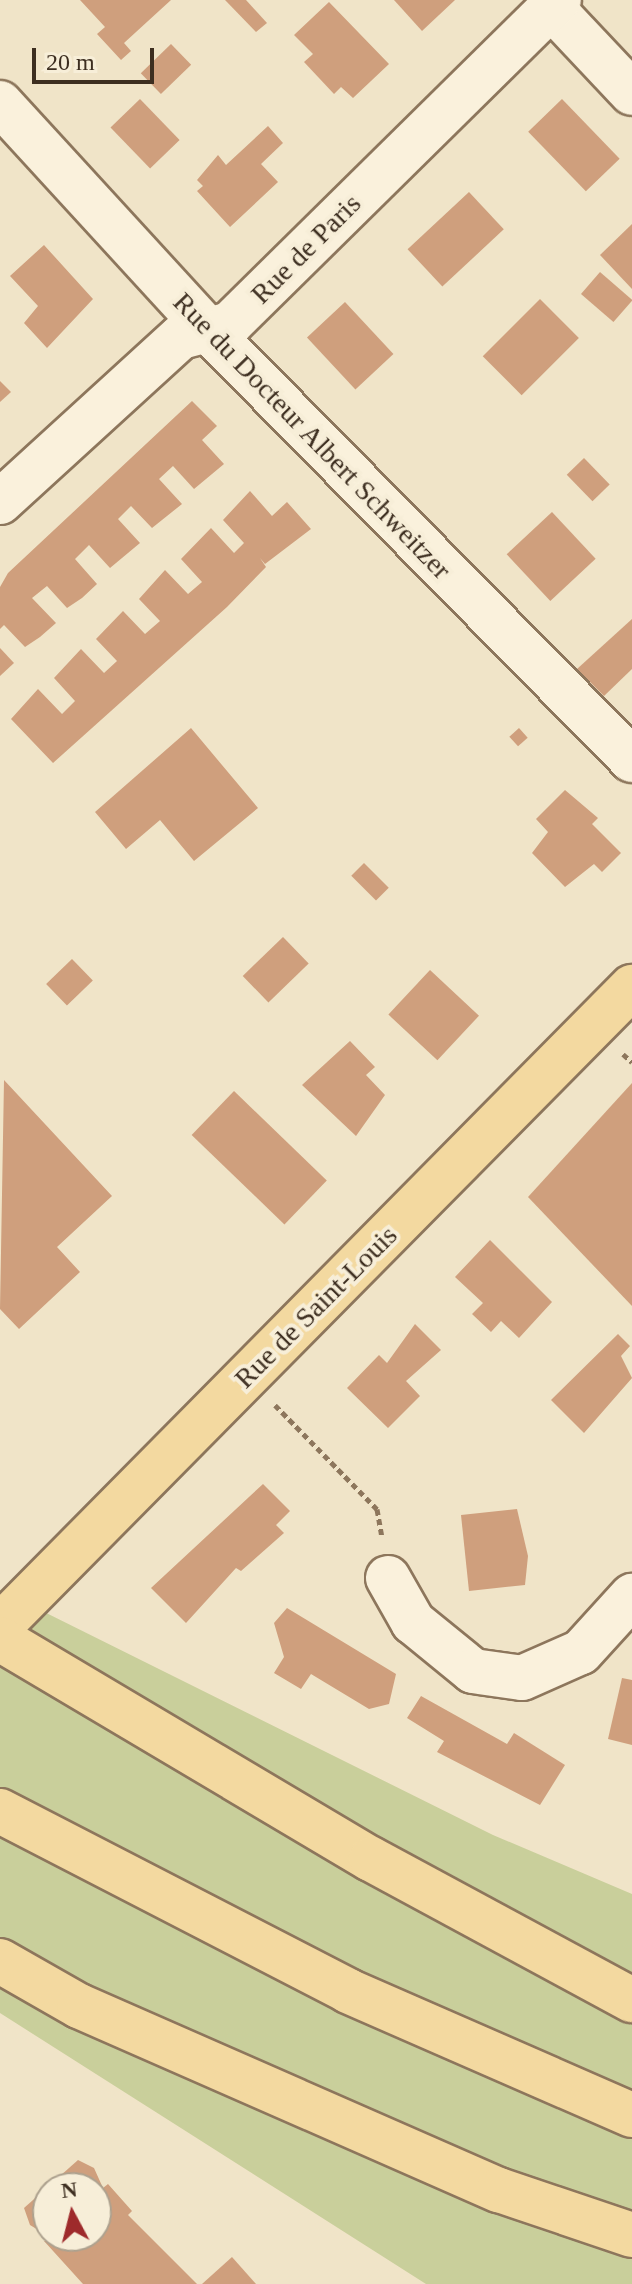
<!DOCTYPE html>
<html>
<head>
<meta charset="utf-8">
<style>
	body { margin:0 }
	#map { position:relative; width:632px; height:2284px; overflow:hidden; background:#f0e4c8; font-family:"Times New Roman",serif }
	div>[style] { position:absolute }
	.green>* { inset:0; background:#c9cf9b }
	.building>* { inset:0; background:#cf9f7d; transform-origin:0 0 }
	.path>* { height:5px; margin-top:-2.5px; transform-origin:0; background:repeating-linear-gradient(90deg,#8d765c 0 6px,transparent 0 10px) }
	.roads { filter:drop-shadow(2px 0 #8d765c) drop-shadow(-2px 0 #8d765c) drop-shadow(0 2px #8d765c) drop-shadow(0 -2px #8d765c) }
	.minor>* { height:44px; margin:-22px; padding:0 22px; transform-origin:22px; border-radius:22px; background:#faf1dc }
	.major>* { height:44px; margin:-22px; padding:0 22px; transform-origin:22px; border-radius:22px; background:#f3d9a0 }
	span { translate:-50% -50%; white-space:nowrap; text-align:center; line-height:1.15; -webkit-text-stroke:8px #f7eed8; paint-order:stroke }
	.street-label { font-size:28px; color:#3d2e20 }
	.north { position:absolute; left:32px; top:2172px; width:80px; height:80px; box-sizing:border-box; background:#f7eed8; border:2px solid #ada18e; border-radius:50%; rotate:353deg; font-size:22px; font-weight:700; line-height:32px; text-align:center; color:#3d2e20 }
	.north::after { content:''; display:block; margin:auto; width:28px; height:36px; background:#9e2a2b; clip-path:polygon(50% 0,100% 100%,50% 72%,0 100%) }
	.scale { position:absolute; left:32px; top:48px; width:122px; height:36px; box-sizing:border-box; border:4px solid #3d2e20; border-top:0; padding-left:10px; font-size:24px; line-height:28px; white-space:nowrap; color:#3d2e20; -webkit-text-stroke:6px #f7eed8; paint-order:stroke }
</style>
</head>
<body>
<div id="map">
	<div class="green">
		<i style="clip-path:polygon(0 1590px,493px 1835px,632px 1894px,632px 2284px,426px 2284px,0 2013px)"></i>
	</div>
	<div class="building">
		<i style="clip-path:polygon(80px 0,171px 0,124px 43px,131px 51px,121px 60px,97px 34px,105px 27px)"></i>
		<i style="clip-path:polygon(225px 0,246px 0,267px 23px,256px 32px)"></i>
		<i style="clip-path:polygon(394px 0,455px 0,422px 31px)"></i>
		<i style="clip-path:polygon(329px 2px,389px 64px,353px 98px,341px 87px,334px 94px,304px 62px,313px 54px,294px 35px)"></i>
		<i style="left:171px;top:44px;width:29px;height:42px;rotate:46deg"></i>
		<i style="left:140px;top:99px;width:57px;height:41px;rotate:46deg"></i>
		<i style="left:562px;top:99px;width:83px;height:47px;rotate:46deg"></i>
		<i style="clip-path:polygon(268px 126px,283px 143px,261px 164px,278px 182px,230px 227px,197px 191px,203px 186px,197px 180px,218px 155px,226px 165px)"></i>
		<i style="left:469px;top:192px;width:51px;height:84px;rotate:47deg"></i>
		<i style="clip-path:polygon(632px 224px,632px 289px,600px 255px)"></i>
		<i style="clip-path:polygon(44px 245px,93px 299px,47px 348px,24px 323px,38px 306px,10px 276px)"></i>
		<i style="left:600px;top:272px;width:43px;height:29px;rotate:41deg"></i>
		<i style="left:540px;top:299px;width:55px;height:81px;rotate:45deg"></i>
		<i style="left:345px;top:302px;width:71px;height:52px;rotate:47deg"></i>
		<i style="clip-path:polygon(0 381px,11px 392px,0 402px)"></i>
		<i style="clip-path:polygon(192px 401px,217px 426px,202px 440px,224px 464px,194px 489px,173px 466px,159px 479px,182px 504px,152px 528px,131px 506px,118px 519px,140px 543px,110px 568px,89px 545px,75px 559px,97px 584px,82px 598px,67px 608px,47px 586px,32px 598px,56px 623px,40px 637px,25px 647px,4px 625px,0 629px,0 587px,8px 573px)"></i>
		<i style="left:584px;top:458px;width:37px;height:24px;rotate:46deg"></i>
		<i style="clip-path:polygon(250px 491px,272px 516px,287px 502px,311px 529px,265px 564px,260px 558px,266px 567px,227px 607px,53px 763px,11px 719px,38px 689px,62px 714px,75px 701px,54px 678px,81px 649px,104px 673px,117px 661px,96px 639px,123px 611px,145px 634px,160px 621px,139px 599px,165px 570px,188px 594px,202px 582px,181px 559px,211px 528px,234px 553px,244px 543px,223px 520px)"></i>
		<i style="left:552px;top:512px;width:64px;height:62px;rotate:47deg"></i>
		<i style="clip-path:polygon(632px 619px,632px 669px,604px 696px,577px 669px)"></i>
		<i style="clip-path:polygon(0 648px,14px 663px,0 676px)"></i>
		<i style="clip-path:polygon(191px 728px,258px 808px,194px 861px,160px 820px,126px 849px,95px 812px)"></i>
		<i style="left:519px;top:728px;width:13px;height:13px;rotate:48deg"></i>
		<i style="clip-path:polygon(565px 790px,598px 818px,592px 824px,621px 853px,602px 872px,594px 864px,565px 887px,532px 853px,548px 832px,536px 819px)"></i>
		<i style="left:364px;top:863px;width:35px;height:18px;rotate:45deg"></i>
		<i style="left:283px;top:937px;width:37px;height:56px;rotate:46deg"></i>
		<i style="left:72px;top:959px;width:30px;height:36px;rotate:46deg"></i>
		<i style="left:430px;top:970px;width:67px;height:61px;rotate:43deg"></i>
		<i style="clip-path:polygon(350px 1041px,375px 1067px,366px 1075px,385px 1095px,356px 1136px,302px 1085px)"></i>
		<i style="clip-path:polygon(4px 1080px,112px 1196px,57px 1247px,80px 1272px,19px 1329px,0 1309px)"></i>
		<i style="clip-path:polygon(632px 1083px,632px 1306px,528px 1197px)"></i>
		<i style="left:234px;top:1091px;width:129px;height:61px;rotate:44deg"></i>
		<i style="clip-path:polygon(490px 1240px,552px 1302px,519px 1338px,501px 1321px,491px 1332px,472px 1314px,483px 1303px,455px 1277px)"></i>
		<i style="clip-path:polygon(415px 1324px,441px 1350px,406px 1381px,420px 1396px,388px 1428px,347px 1388px,379px 1355px,387px 1363px)"></i>
		<i style="clip-path:polygon(618px 1334px,630px 1346px,621px 1356px,632px 1378px,584px 1433px,551px 1400px)"></i>
		<i style="clip-path:polygon(263px 1484px,290px 1511px,276px 1525px,284px 1533px,241px 1571px,236px 1568px,186px 1623px,151px 1588px)"></i>
		<i style="clip-path:polygon(517px 1509px,528px 1556px,525px 1585px,469px 1591px,461px 1515px)"></i>
		<i style="clip-path:polygon(287px 1608px,396px 1674px,389px 1704px,369px 1709px,311px 1674px,301px 1689px,274px 1673px,284px 1657px,274px 1623px)"></i>
		<i style="clip-path:polygon(622px 1678px,632px 1680px,632px 1745px,608px 1739px)"></i>
		<i style="clip-path:polygon(421px 1696px,507px 1744px,514px 1733px,565px 1765px,540px 1805px,437px 1752px,444px 1741px,407px 1718px)"></i>
		<i style="clip-path:polygon(78px 2160px,94px 2168px,103px 2188px,108px 2184px,132px 2211px,128px 2215px,197px 2284px,83px 2284px,44px 2241px,96px 2236px,96px 2188px,48px 2188px,48px 2236px,30px 2225px,24px 2208px)"></i>
		<i style="clip-path:polygon(232px 2257px,256px 2284px,202px 2284px)"></i>
	</div>
	<div class="path">
		<i style="left:623px;top:1054px;width:12px;rotate:42deg"></i>
		<i style="left:275px;top:1405px;width:146px;rotate:45.6deg"></i>
		<i style="left:377px;top:1509px;width:28px;rotate:80deg"></i>
	</div>
	<div class="roads">
		<div class="minor">
			<i style="left:551px;top:7px;width:118px;rotate:46.7deg"></i>
			<i style="left:0;top:103px;width:308px;rotate:47.5deg"></i>
			<i style="left:208px;top:330px;width:604px;rotate:45.4deg"></i>
			<i style="left:0;top:502px;width:245px;rotate:-42.4deg"></i>
			<i style="left:181px;top:337px;width:51px;rotate:-14.9deg"></i>
			<i style="left:230px;top:324px;width:462px;rotate:-44.6deg"></i>
			<i style="left:388px;top:1578px;width:51px;rotate:60.4deg"></i>
			<i style="left:413px;top:1622px;width:77px;rotate:39.2deg"></i>
			<i style="left:473px;top:1671px;width:49px;rotate:8.1deg"></i>
			<i style="left:522px;top:1678px;width:64px;rotate:-23.8deg"></i>
			<i style="left:581px;top:1652px;width:76px;rotate:-47.7deg"></i>
		</div>
		<div class="major">
			<i style="left:0;top:1626px;width:899px;rotate:-45.32deg"></i>
			<i style="left:0;top:1639px;width:431px;rotate:30.7deg"></i>
			<i style="left:371px;top:1859px;width:297px;rotate:28.4deg"></i>
			<i style="left:0;top:1811px;width:392px;rotate:27.3deg"></i>
			<i style="left:348px;top:1991px;width:310px;rotate:23.6deg"></i>
			<i style="left:0;top:1961px;width:91px;rotate:29.7deg"></i>
			<i style="left:79px;top:2006px;width:459px;rotate:23.7deg"></i>
			<i style="left:499px;top:2190px;width:140px;rotate:18.7deg"></i>
		</div>
	</div>
	<div class="street-label">
		<span style="left:306px;top:249px;rotate:-45deg">Rue de Paris</span>
		<span style="left:312px;top:436px;rotate:46deg">Rue du Docteur Albert Schweitzer</span>
		<span style="left:316px;top:1307px;rotate:-45deg">Rue de Saint-Louis</span>
	</div>
	<div class="north">N</div>
	<div class="scale">20 m</div>
</div>
</body>
</html>
